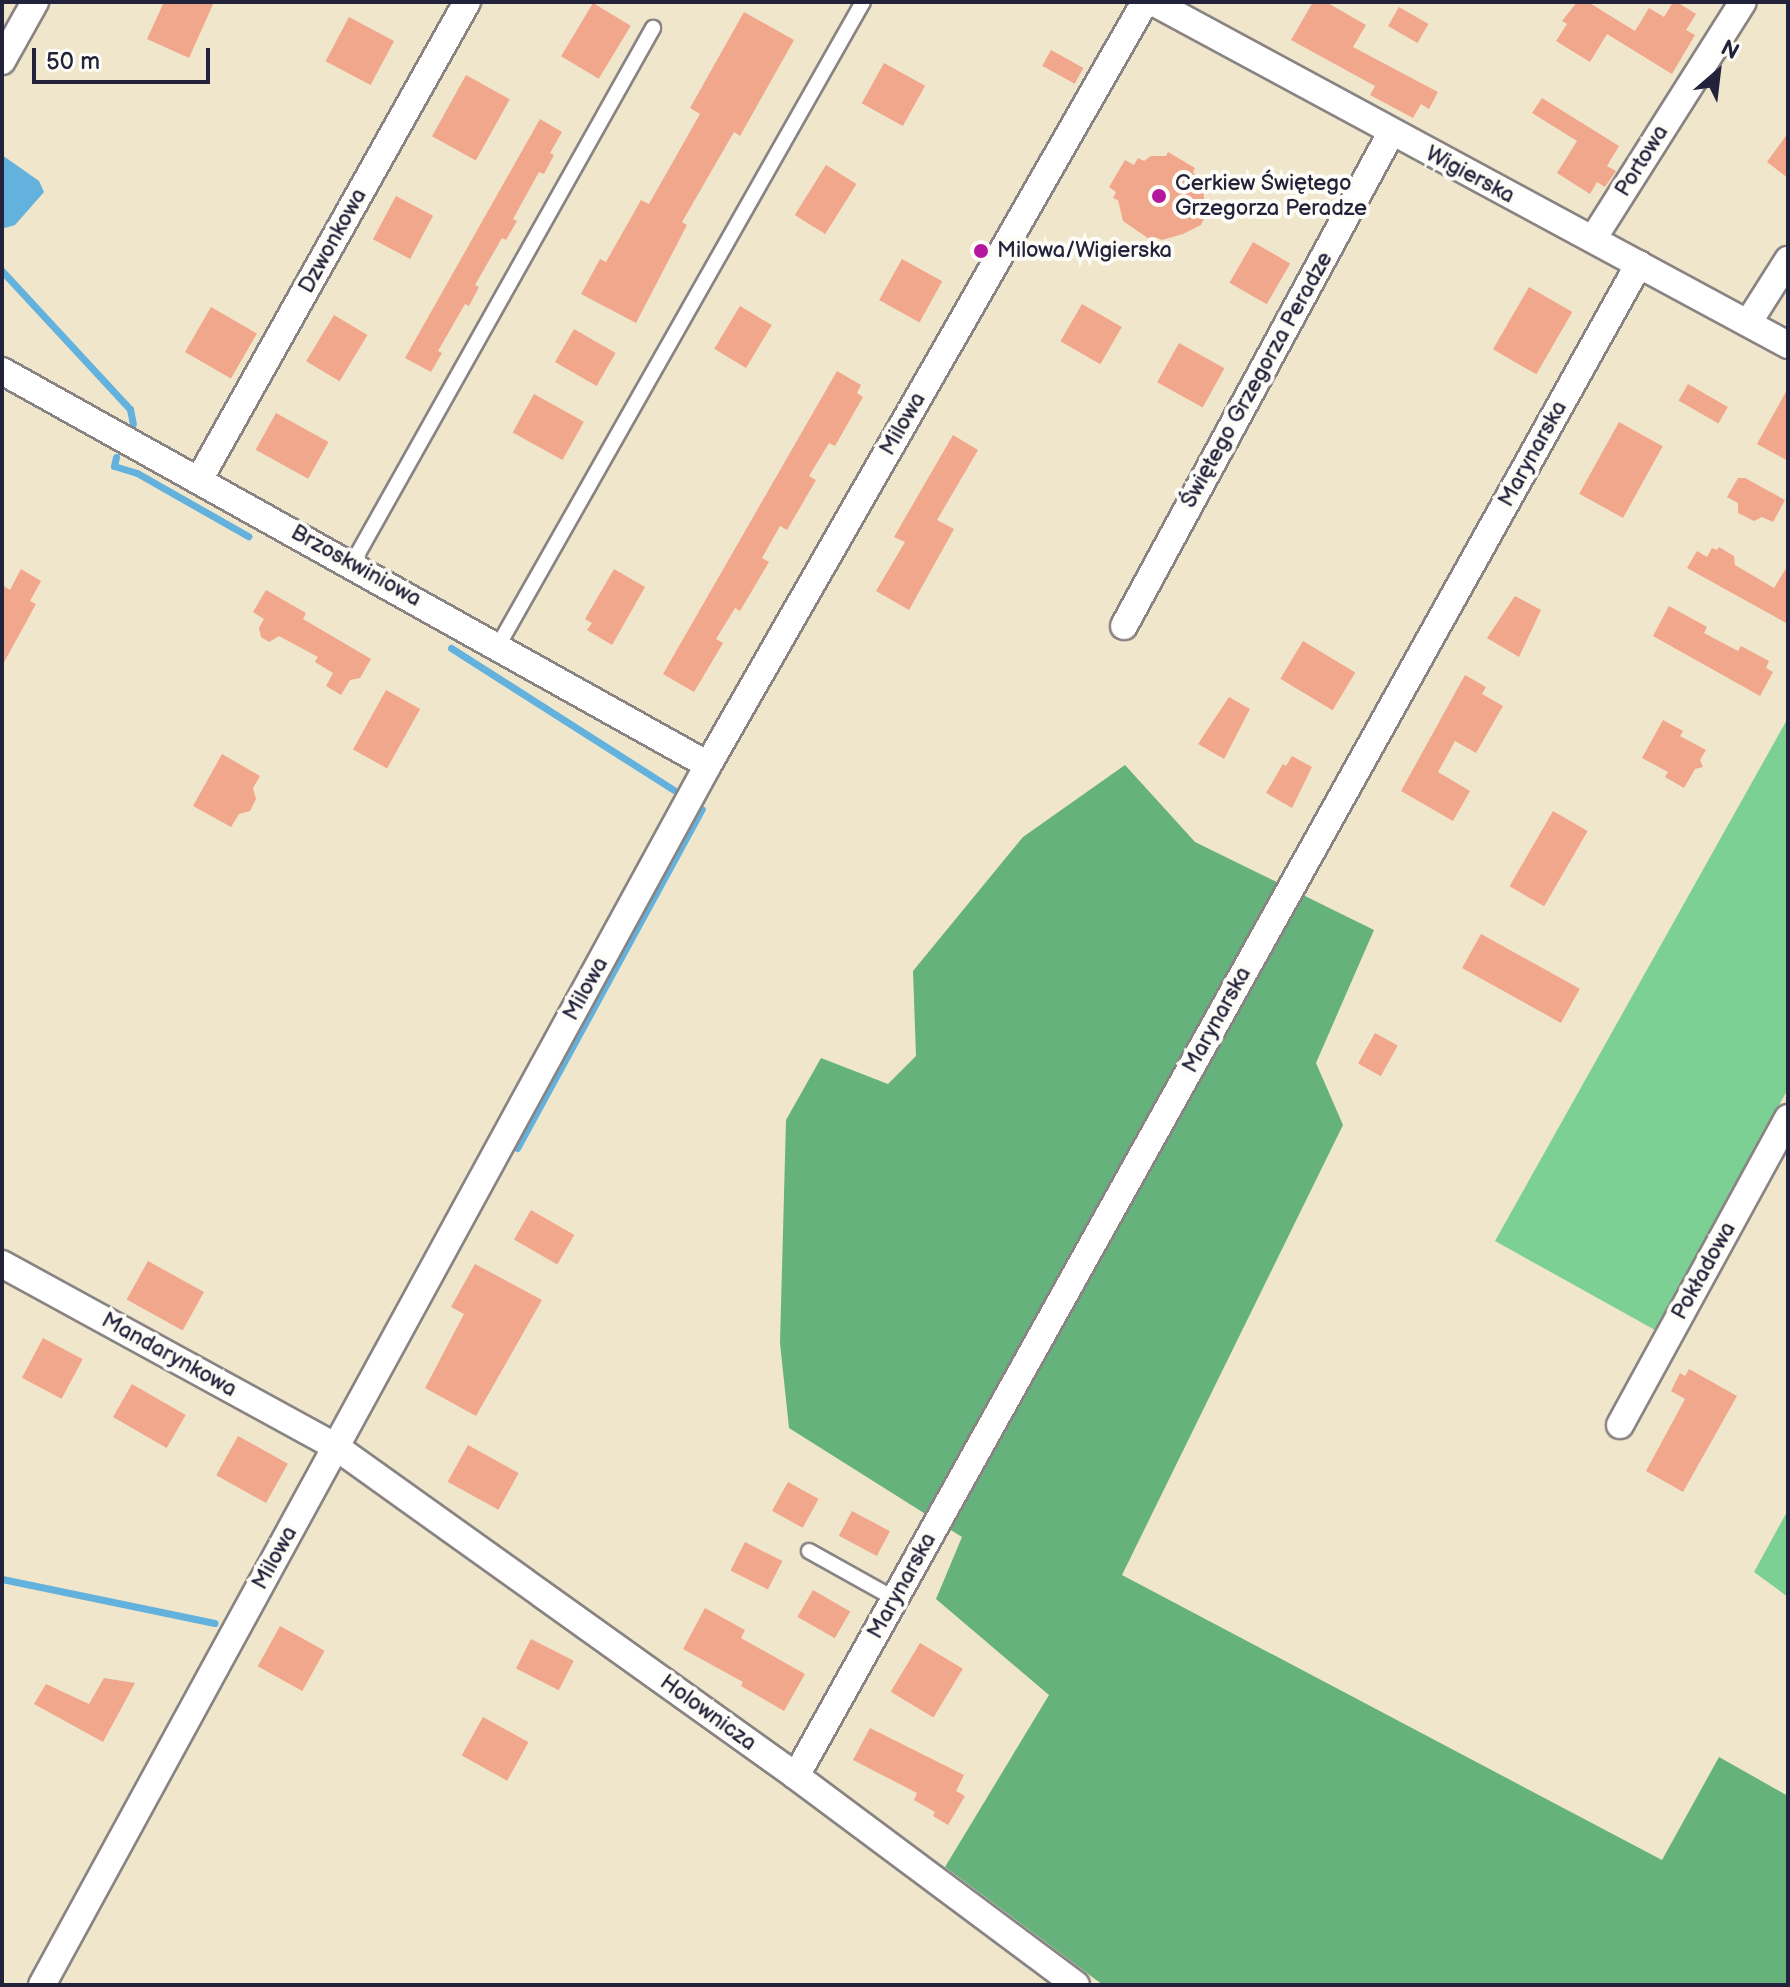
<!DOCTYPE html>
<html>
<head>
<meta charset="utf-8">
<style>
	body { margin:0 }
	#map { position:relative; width:1790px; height:1987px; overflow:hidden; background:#f0e6cb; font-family:"Balsamiq Sans",sans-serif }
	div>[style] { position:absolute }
	.green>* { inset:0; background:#7cd093 }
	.forest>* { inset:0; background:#65b27d }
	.water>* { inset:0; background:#63b1dd }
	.stream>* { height:7px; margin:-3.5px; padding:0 3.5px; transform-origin:3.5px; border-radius:3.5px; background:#63b1dd }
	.building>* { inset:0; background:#f1a78c; transform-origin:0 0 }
	.roads { filter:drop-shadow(2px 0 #898483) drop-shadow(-2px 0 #898483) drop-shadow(0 2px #898483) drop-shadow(0 -2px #898483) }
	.lane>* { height:14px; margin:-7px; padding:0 7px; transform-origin:7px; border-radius:7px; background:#fff }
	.street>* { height:26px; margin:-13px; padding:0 13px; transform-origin:13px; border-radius:13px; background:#fff }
	.dots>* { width:22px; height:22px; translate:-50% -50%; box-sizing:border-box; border:4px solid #fdfcf7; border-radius:50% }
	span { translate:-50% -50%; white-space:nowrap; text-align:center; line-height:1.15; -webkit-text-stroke:8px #fdfcf7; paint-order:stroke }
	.street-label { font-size:22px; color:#22223b }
	.poi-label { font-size:22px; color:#22223b }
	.left { translate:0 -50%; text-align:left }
	.frame { position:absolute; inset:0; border:4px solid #22223b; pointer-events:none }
	.north { position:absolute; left:1678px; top:32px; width:80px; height:80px; -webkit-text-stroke:6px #fdfcf7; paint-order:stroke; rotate:28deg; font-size:22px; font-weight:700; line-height:32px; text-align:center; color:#22223b }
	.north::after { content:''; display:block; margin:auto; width:28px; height:36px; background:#22223b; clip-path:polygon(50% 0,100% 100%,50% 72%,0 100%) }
	.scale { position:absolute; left:32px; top:48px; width:178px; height:36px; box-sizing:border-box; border:4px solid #22223b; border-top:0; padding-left:10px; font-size:24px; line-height:28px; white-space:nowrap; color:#22223b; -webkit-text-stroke:6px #fdfcf7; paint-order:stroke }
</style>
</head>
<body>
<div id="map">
	<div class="green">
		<i style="clip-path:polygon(1788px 718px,1788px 1089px,1655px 1330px,1495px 1241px)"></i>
		<i style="clip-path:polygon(1788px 1510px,1788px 1597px,1754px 1572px)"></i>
	</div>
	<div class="forest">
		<i style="clip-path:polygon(1125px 765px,1195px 842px,1374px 930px,1316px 1063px,1343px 1125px,1122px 1575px,1662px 1860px,1719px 1757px,1788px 1796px,1788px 1985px,1103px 1985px,945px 1867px,1049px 1695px,936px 1599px,962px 1537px,789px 1428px,780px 1343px,786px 1120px,821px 1058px,888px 1084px,916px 1056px,913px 971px,1023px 837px)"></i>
	</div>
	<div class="water">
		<i style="clip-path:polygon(2px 155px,39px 181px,44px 192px,15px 225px,5px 228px,2px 227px)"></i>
	</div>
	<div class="stream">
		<i style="left:2px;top:271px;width:188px;rotate:47.2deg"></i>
		<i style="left:130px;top:409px;width:15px;rotate:79deg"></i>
		<i style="left:116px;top:457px;width:9px;rotate:103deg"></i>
		<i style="left:114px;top:466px;width:24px;rotate:17deg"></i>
		<i style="left:137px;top:473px;width:128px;rotate:29.6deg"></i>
		<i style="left:451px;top:648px;width:264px;rotate:32.5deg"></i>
		<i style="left:517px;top:1148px;width:386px;rotate:-61.4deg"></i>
		<i style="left:2px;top:1579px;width:217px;rotate:11.7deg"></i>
	</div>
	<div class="building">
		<i style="clip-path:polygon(164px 2px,214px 2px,189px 58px,147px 39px)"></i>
		<i style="clip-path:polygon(1313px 2px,1326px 2px,1366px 25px,1353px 47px,1438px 92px,1429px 109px,1421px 104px,1413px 118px,1370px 95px,1375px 86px,1291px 40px)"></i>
		<i style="clip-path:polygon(1577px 2px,1588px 2px,1635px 31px,1649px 8px,1664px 17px,1673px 2px,1677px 2px,1696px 14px,1686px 30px,1695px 35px,1672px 74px,1607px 34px,1590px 62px,1556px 41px,1567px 24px,1562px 21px)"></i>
		<i style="left:593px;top:3px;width:44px;height:62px;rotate:31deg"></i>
		<i style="left:1399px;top:7px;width:34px;height:22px;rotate:30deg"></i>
		<i style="clip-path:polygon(744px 12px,794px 40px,740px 136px,734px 132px,682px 222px,687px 225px,636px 323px,581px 294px,600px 259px,606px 262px,641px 200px,649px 204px,700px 114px,690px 108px)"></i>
		<i style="left:349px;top:17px;width:51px;height:50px;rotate:28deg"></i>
		<i style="left:1051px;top:50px;width:37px;height:18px;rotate:29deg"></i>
		<i style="left:884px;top:63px;width:47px;height:46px;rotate:29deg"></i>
		<i style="left:466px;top:75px;width:50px;height:70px;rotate:29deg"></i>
		<i style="clip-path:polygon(1542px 98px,1619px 146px,1607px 166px,1616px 171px,1605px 187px,1597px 182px,1590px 194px,1557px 173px,1577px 141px,1532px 113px)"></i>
		<i style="clip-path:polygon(540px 119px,562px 132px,550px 153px,554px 155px,544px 174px,539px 172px,513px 219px,517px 221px,506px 240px,502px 238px,475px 285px,479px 287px,469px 306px,465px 304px,438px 351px,442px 353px,431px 372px,405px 358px)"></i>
		<i style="clip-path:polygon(1788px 133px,1788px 178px,1767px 162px)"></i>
		<i style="clip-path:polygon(1168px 152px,1195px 168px,1193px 172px,1203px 184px,1205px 216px,1201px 225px,1183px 234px,1162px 240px,1155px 237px,1152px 241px,1123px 221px,1118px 200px,1113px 198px,1116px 192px,1109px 187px,1125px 160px,1134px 165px,1138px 158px,1144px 161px,1151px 156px,1166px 156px)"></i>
		<i style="left:826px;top:165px;width:36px;height:59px;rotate:32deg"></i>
		<i style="left:396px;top:196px;width:42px;height:49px;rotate:28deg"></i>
		<i style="left:1253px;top:242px;width:43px;height:47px;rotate:30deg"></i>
		<i style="left:902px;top:259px;width:46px;height:47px;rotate:29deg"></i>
		<i style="left:1529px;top:287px;width:50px;height:72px;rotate:30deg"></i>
		<i style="left:1082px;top:304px;width:46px;height:43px;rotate:30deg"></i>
		<i style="left:740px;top:306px;width:37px;height:50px;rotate:31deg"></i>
		<i style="left:211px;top:307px;width:53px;height:52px;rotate:30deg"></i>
		<i style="left:334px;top:315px;width:39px;height:54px;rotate:31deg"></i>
		<i style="left:574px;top:329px;width:48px;height:38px;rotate:30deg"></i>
		<i style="left:1179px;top:343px;width:52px;height:45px;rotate:29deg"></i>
		<i style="clip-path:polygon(837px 371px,861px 385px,857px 393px,863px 397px,835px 446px,829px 443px,809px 476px,816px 480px,787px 530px,780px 526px,762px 558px,769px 562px,740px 611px,735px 608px,716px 639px,723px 643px,694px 692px,663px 674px)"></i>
		<i style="left:1688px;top:384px;width:46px;height:19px;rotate:30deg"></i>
		<i style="clip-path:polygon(1788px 388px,1788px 461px,1757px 444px)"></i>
		<i style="left:534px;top:394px;width:57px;height:44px;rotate:29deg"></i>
		<i style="left:276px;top:413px;width:60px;height:42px;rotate:29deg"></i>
		<i style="left:1619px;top:422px;width:50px;height:82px;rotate:29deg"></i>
		<i style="clip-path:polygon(953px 435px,978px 450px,937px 520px,954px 529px,909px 610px,876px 591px,905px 542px,894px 537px)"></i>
		<i style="clip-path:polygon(1738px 478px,1745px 478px,1785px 500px,1773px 522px,1762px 517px,1754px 521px,1738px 513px,1738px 503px,1727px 497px)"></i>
		<i style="clip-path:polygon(1719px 547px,1734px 556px,1735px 565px,1774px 588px,1788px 565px,1788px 624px,1687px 568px,1697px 551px,1707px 557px,1712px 548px,1717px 550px)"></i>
		<i style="clip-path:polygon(21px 569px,41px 581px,30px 601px,36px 604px,2px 666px,2px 585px,10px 590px)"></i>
		<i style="clip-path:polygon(614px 569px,645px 587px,612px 645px,587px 630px,592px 623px,585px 619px)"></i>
		<i style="clip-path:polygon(266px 590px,306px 613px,303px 619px,371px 659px,360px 678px,350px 680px,341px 695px,326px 686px,333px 673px,315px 662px,318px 657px,279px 636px,269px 642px,261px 637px,259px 628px,264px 619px,253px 612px)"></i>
		<i style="clip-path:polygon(1515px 596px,1541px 610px,1519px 657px,1487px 638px)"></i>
		<i style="clip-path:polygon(1669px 606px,1707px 627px,1704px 633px,1738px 651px,1741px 646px,1769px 661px,1766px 668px,1773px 672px,1760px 696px,1653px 636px)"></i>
		<i style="left:1303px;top:641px;width:61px;height:44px;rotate:31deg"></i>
		<i style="clip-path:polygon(1465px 675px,1486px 687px,1482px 694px,1503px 706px,1476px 753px,1455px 741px,1438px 772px,1470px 791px,1453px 821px,1401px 791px)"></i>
		<i style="left:386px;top:690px;width:39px;height:68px;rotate:29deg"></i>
		<i style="clip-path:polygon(1229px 697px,1250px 709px,1224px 759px,1198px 744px)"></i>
		<i style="clip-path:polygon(1663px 720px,1683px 731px,1680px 736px,1706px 750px,1700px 760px,1703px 767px,1695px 769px,1684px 788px,1665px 777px,1668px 772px,1642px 758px)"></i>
		<i style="clip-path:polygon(222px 754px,260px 776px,253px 788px,256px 799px,250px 811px,239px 814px,231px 827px,193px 806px)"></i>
		<i style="clip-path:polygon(1292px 756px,1312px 767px,1292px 808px,1266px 793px,1283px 764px,1286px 766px)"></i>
		<i style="left:1553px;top:811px;width:40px;height:87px;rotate:30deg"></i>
		<i style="left:1481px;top:934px;width:113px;height:39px;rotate:29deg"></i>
		<i style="left:1375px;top:1033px;width:26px;height:35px;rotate:29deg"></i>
		<i style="left:531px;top:1210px;width:50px;height:34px;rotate:30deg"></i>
		<i style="left:148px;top:1261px;width:64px;height:44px;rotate:29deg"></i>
		<i style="clip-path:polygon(475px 1264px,542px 1300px,476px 1416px,425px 1388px,464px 1314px,451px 1307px)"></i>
		<i style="left:43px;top:1338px;width:45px;height:45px;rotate:28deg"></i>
		<i style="clip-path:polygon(1689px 1369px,1737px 1396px,1683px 1492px,1646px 1471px,1685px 1399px,1671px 1391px,1680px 1373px,1685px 1376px)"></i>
		<i style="left:132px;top:1384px;width:62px;height:38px;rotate:30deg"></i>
		<i style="left:238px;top:1436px;width:57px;height:45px;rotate:29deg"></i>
		<i style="left:468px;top:1445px;width:58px;height:42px;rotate:29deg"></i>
		<i style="left:788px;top:1482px;width:35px;height:33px;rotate:29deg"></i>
		<i style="left:852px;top:1511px;width:43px;height:28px;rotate:28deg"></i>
		<i style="left:745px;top:1542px;width:42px;height:32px;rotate:27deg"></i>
		<i style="left:813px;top:1590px;width:43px;height:31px;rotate:30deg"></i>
		<i style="clip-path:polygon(705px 1608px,745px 1630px,741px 1638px,805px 1674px,784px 1711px,741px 1686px,743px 1682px,683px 1649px)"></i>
		<i style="left:280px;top:1626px;width:51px;height:46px;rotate:29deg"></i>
		<i style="left:531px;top:1639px;width:48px;height:33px;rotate:27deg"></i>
		<i style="left:920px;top:1643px;width:50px;height:57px;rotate:31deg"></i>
		<i style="clip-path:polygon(104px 1678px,135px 1683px,103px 1742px,34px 1704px,46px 1684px,89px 1704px)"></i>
		<i style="left:483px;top:1717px;width:52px;height:44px;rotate:29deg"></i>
		<i style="clip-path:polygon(870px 1728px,964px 1775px,956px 1791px,965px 1796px,948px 1825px,933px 1816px,935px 1812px,914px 1800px,917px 1793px,853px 1760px)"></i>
	</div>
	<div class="roads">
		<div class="lane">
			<i style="left:352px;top:564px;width:615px;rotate:-60.68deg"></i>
			<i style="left:498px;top:646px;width:740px;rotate:-60.46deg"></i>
			<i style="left:809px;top:1551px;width:98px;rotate:29.2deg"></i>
		</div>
		<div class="street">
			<i style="left:1153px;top:2px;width:722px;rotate:28.38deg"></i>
			<i style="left:2px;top:61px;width:68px;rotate:-60.8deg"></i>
			<i style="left:1593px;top:239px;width:280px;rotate:-57.7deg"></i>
			<i style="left:1748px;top:323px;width:75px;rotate:-57.6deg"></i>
			<i style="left:2px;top:371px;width:808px;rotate:29.16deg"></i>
			<i style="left:199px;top:480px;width:548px;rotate:-60.72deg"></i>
			<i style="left:1124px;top:626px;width:561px;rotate:-61.56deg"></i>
			<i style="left:2px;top:1264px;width:381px;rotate:28.7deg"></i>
			<i style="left:336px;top:1447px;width:566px;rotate:35.57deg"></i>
			<i style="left:796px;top:1776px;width:349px;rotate:36.7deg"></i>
			<i style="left:1620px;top:1425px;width:350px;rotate:-61.3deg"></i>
			<i style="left:796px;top:1776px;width:1731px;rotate:-60.86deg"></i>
			<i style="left:42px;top:1985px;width:1390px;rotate:-61.37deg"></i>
			<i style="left:708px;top:765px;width:879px;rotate:-60.2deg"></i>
		</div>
	</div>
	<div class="dots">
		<i style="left:1159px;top:196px;background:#b5179e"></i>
		<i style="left:981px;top:251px;background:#b5179e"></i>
	</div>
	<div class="street-label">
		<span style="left:1642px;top:161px;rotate:-58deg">Portowa</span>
		<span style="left:1470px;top:175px;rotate:28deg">Wigierska</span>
		<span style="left:333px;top:241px;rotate:-61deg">Dzwonkowa</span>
		<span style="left:1257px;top:380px;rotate:-61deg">Świętego Grzegorza Peradze</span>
		<span style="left:903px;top:424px;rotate:-60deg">Milowa</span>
		<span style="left:1533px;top:454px;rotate:-61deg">Marynarska</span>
		<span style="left:356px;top:566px;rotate:29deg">Brzoskwiniowa</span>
		<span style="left:586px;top:989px;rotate:-61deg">Milowa</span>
		<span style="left:1217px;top:1020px;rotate:-61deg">Marynarska</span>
		<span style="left:1704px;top:1271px;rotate:-61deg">Pokładowa</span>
		<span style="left:169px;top:1355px;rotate:29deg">Mandarynkowa</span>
		<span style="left:275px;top:1558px;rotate:-61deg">Milowa</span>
		<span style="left:902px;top:1586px;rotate:-61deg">Marynarska</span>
		<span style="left:708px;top:1713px;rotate:36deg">Holownicza</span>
	</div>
	<div class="poi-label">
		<span class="left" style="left:1175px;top:196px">Cerkiew Świętego<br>Grzegorza Peradze</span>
		<span class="left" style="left:997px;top:251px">Milowa/Wigierska</span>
	</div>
	<div class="frame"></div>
	<div class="north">N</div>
	<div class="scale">50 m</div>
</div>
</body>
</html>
